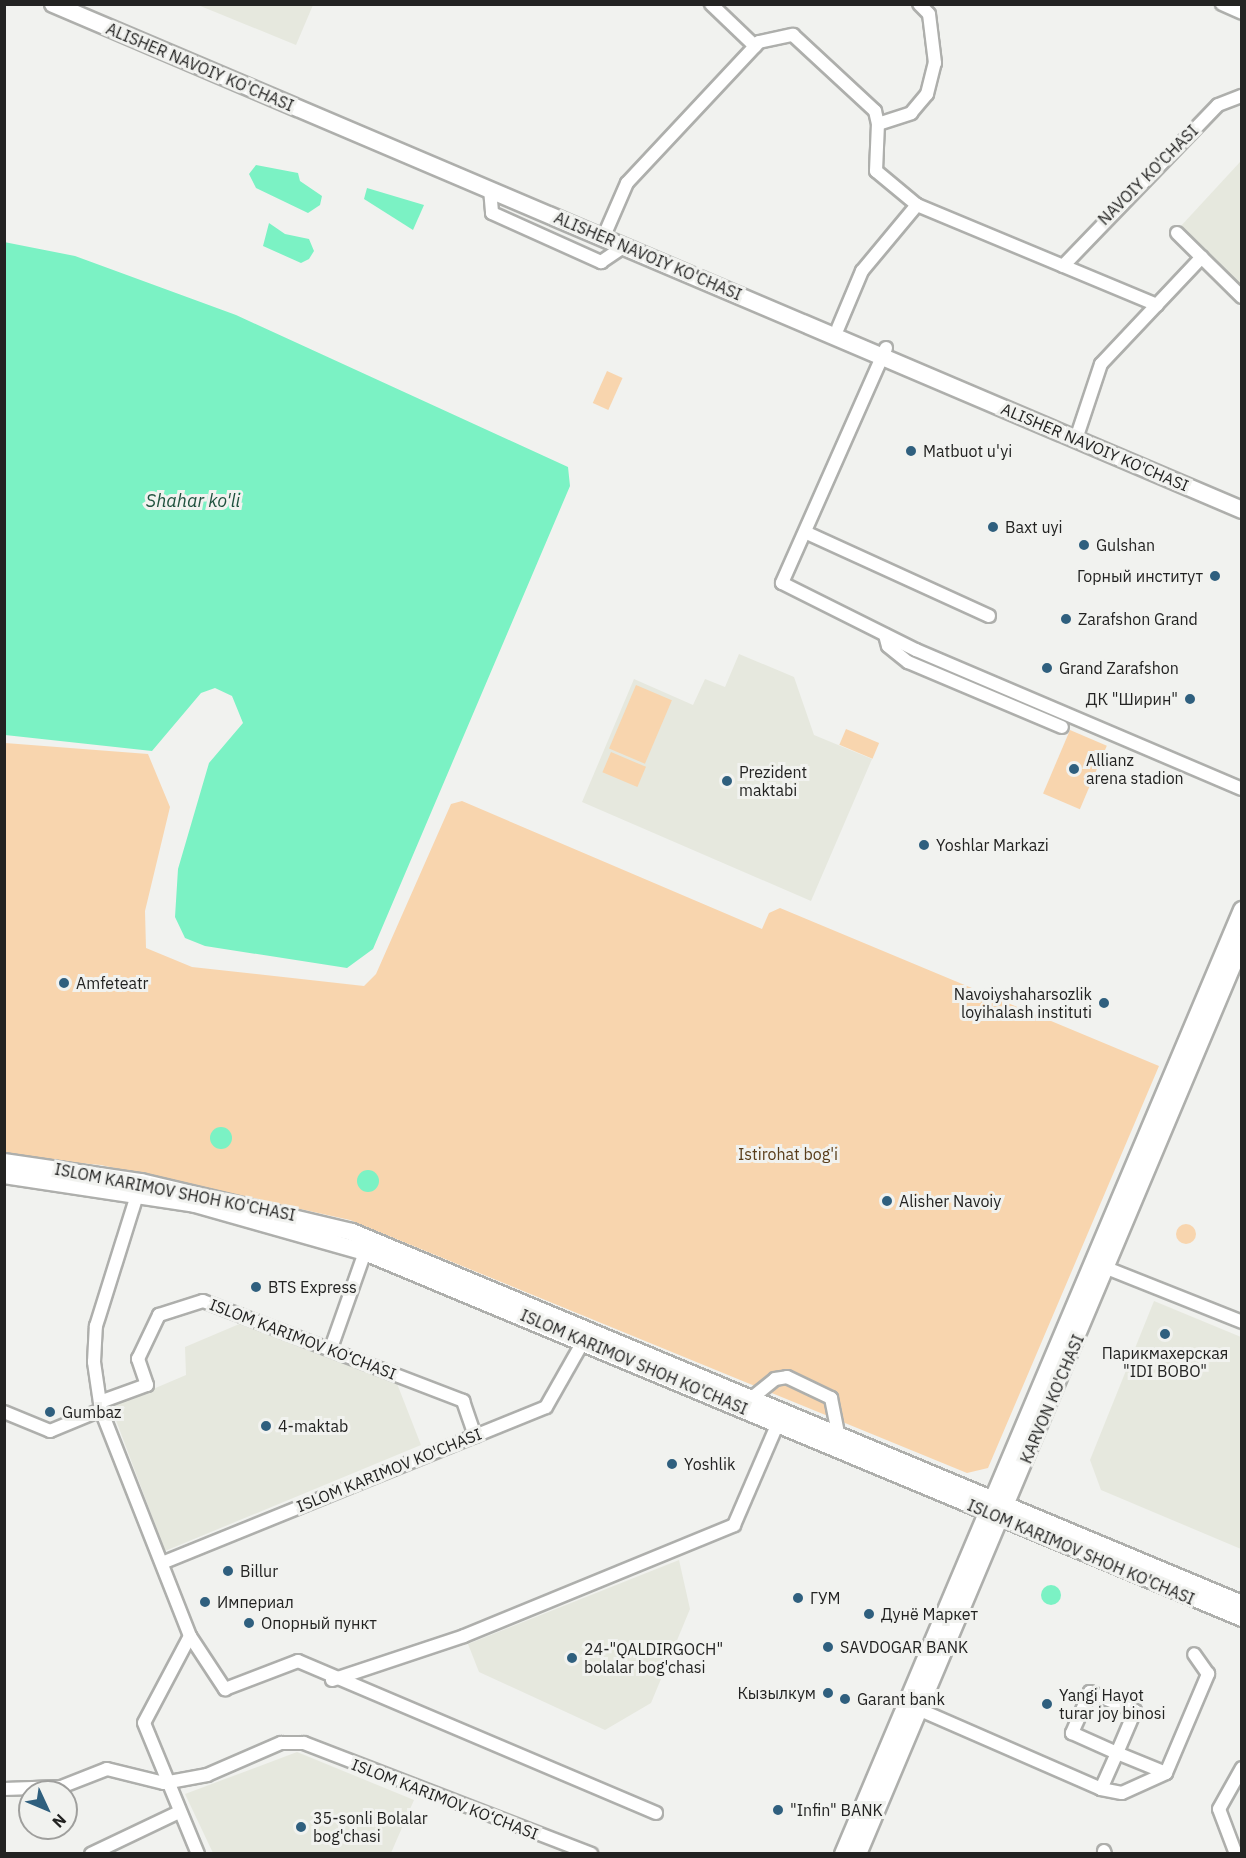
<!DOCTYPE html>
<html>
<head>
<meta charset="utf-8">
<style>
	body { margin:0 }
	#map { position:relative; width:1246px; height:1858px; overflow:hidden; background:#f1f2ef; font-family:"IBM Plex Sans",sans-serif }
	div>[style] { position:absolute }
	.built>* { inset:0; background:#e6e8de }
	.green>* { inset:0; background:#f8d5ae; transform-origin:0 0 }
	.round { border-radius:50% }
	.water>* { inset:0; background:#7bf2c4 }
	.roads { filter:drop-shadow(2px 0 #aeafac) drop-shadow(-2px 0 #aeafac) drop-shadow(0 2px #aeafac) drop-shadow(0 -2px #aeafac) }
	.minor>* { height:12px; margin:-6px; padding:0 6px; transform-origin:6px; border-radius:6px; background:#fff }
	.secondary>* { height:16px; margin:-8px; padding:0 8px; transform-origin:8px; border-radius:8px; background:#fff }
	.dots>* { width:16px; height:16px; translate:-50% -50%; box-sizing:border-box; border:3px solid #f1f2ef; border-radius:50% }
	span { translate:-50% -50%; white-space:nowrap; text-align:center; line-height:1.15; -webkit-text-stroke:6px #f1f2ef; paint-order:stroke }
	.street-label { font-size:16px; color:#232322 }
	.poi-label { font-size:16px; color:#232322 }
	.left { translate:0 -50%; text-align:left }
	.right { translate:-100% -50%; text-align:right }
	.park-label { font-size:16px; color:#593d1a }
	.water-label { font-size:18px; color:#1f513e; font-style:italic }
	.frame { position:absolute; inset:0; border:6px solid #232322; pointer-events:none }
	.north { position:absolute; left:18px; top:1780px; width:60px; height:60px; box-sizing:border-box; background:#f1f2ef; border:2px solid #9f9f9d; border-radius:50%; rotate:134deg; font-size:16px; font-weight:700; line-height:24px; text-align:center; color:#232322 }
	.north::after { content:''; display:block; margin:auto; width:21px; height:27px; background:#2f5f7e; clip-path:polygon(50% 0,100% 100%,50% 72%,0 100%) }
</style>
</head>
<body>
<div id="map">
	<div class="built">
		<i style="clip-path:polygon(198px 5px,313px 5px,296px 45px)"></i>
		<i style="clip-path:polygon(1240px 162px,1242px 163px,1241px 288px,1180px 227px)"></i>
		<i style="clip-path:polygon(739px 654px,794px 677px,814px 735px,872px 759px,811px 901px,582px 802px,634px 679px,693px 705px,705px 679px,725px 687px)"></i>
		<i style="clip-path:polygon(1154px 1301px,1241px 1337px,1241px 1549px,1101px 1490px,1090px 1460px)"></i>
		<i style="clip-path:polygon(244px 1322px,396px 1381px,421px 1445px,165px 1551px,111px 1407px,186px 1375px,185px 1347px)"></i>
		<i style="clip-path:polygon(679px 1560px,690px 1609px,651px 1703px,605px 1730px,479px 1672px,468px 1644px)"></i>
		<i style="clip-path:polygon(297px 1752px,414px 1800px,391px 1853px,213px 1853px,185px 1794px)"></i>
	</div>
	<div class="green">
		<i style="left:607px;top:371px;width:17px;height:35px;rotate:24deg"></i>
		<i style="left:636px;top:685px;width:39px;height:69px;rotate:23deg"></i>
		<i style="left:846px;top:729px;width:36px;height:17px;rotate:23deg"></i>
		<i style="left:1070px;top:730px;width:40px;height:69px;rotate:23deg"></i>
		<i style="clip-path:polygon(5px 743px,148px 754px,170px 807px,145px 911px,146px 948px,192px 967px,364px 986px,376px 974px,451px 804px,462px 801px,762px 929px,769px 913px,780px 908px,1159px 1066px,988px 1468px,967px 1473px,350px 1220px,101px 1165px,5px 1156px)"></i>
		<i style="left:611px;top:752px;width:38px;height:22px;rotate:23deg"></i>
		<i class="round" style="left:1176px;top:1224px;width:20px;height:20px"></i>
	</div>
	<div class="water">
		<i style="clip-path:polygon(256px 165px,298px 173px,300px 181px,322px 196px,320px 205px,308px 213px,256px 188px,249px 174px)"></i>
		<i style="clip-path:polygon(367px 188px,424px 205px,413px 230px,364px 199px)"></i>
		<i style="clip-path:polygon(269px 223px,285px 234px,309px 239px,314px 251px,309px 259px,301px 263px,263px 246px)"></i>
		<i style="clip-path:polygon(4px 242px,75px 256px,236px 315px,568px 467px,570px 486px,373px 949px,347px 968px,205px 946px,185px 938px,175px 917px,178px 869px,209px 763px,243px 723px,232px 696px,215px 688px,201px 693px,152px 751px,5px 735px)"></i>
		<i class="round" style="left:210px;top:1127px;width:22px;height:22px"></i>
		<i class="round" style="left:357px;top:1170px;width:22px;height:22px"></i>
		<i class="round" style="left:1041px;top:1585px;width:20px;height:20px"></i>
	</div>
	<div class="roads">
		<div class="minor">
			<i style="left:711px;top:4px;width:61px;rotate:43.7deg"></i>
			<i style="left:1222px;top:4px;width:22px;rotate:24deg"></i>
			<i style="left:490px;top:189px;width:24px;rotate:85deg"></i>
			<i style="left:492px;top:213px;width:120px;rotate:24.2deg"></i>
			<i style="left:601px;top:262px;width:29px;rotate:-34deg"></i>
			<i style="left:917px;top:205px;width:260px;rotate:22.6deg"></i>
			<i style="left:607px;top:229px;width:50px;rotate:-66.5deg"></i>
			<i style="left:627px;top:183px;width:193px;rotate:-46.9deg"></i>
			<i style="left:759px;top:42px;width:35px;rotate:-12deg"></i>
			<i style="left:793px;top:35px;width:112px;rotate:42.8deg"></i>
			<i style="left:875px;top:111px;width:13px;rotate:77deg"></i>
			<i style="left:878px;top:124px;width:35px;rotate:-18deg"></i>
			<i style="left:911px;top:113px;width:25px;rotate:-50deg"></i>
			<i style="left:927px;top:94px;width:32px;rotate:-76deg"></i>
			<i style="left:935px;top:63px;width:49px;rotate:-97deg"></i>
			<i style="left:929px;top:14px;width:14px;rotate:-135deg"></i>
			<i style="left:1177px;top:233px;width:91px;rotate:44.6deg"></i>
			<i style="left:1063px;top:266px;width:223px;rotate:-46.1deg"></i>
			<i style="left:1218px;top:105px;width:26px;rotate:-21deg"></i>
			<i style="left:838px;top:328px;width:62px;rotate:-67.2deg"></i>
			<i style="left:862px;top:271px;width:86px;rotate:-50.2deg"></i>
			<i style="left:917px;top:205px;width:53px;rotate:-140.3deg"></i>
			<i style="left:876px;top:171px;width:47px;rotate:-87.6deg"></i>
			<i style="left:886px;top:348px;width:257px;rotate:113.9deg"></i>
			<i style="left:782px;top:583px;width:150px;rotate:26.6deg"></i>
			<i style="left:916px;top:650px;width:354px;rotate:23.1deg"></i>
			<i style="left:1076px;top:439px;width:79px;rotate:-71.6deg"></i>
			<i style="left:1101px;top:364px;width:147px;rotate:-46.7deg"></i>
			<i style="left:807px;top:533px;width:200px;rotate:24.5deg"></i>
			<i style="left:885px;top:635px;width:11px;rotate:75deg"></i>
			<i style="left:888px;top:646px;width:26px;rotate:39deg"></i>
			<i style="left:908px;top:662px;width:167px;rotate:22.9deg"></i>
			<i style="left:1099px;top:1265px;width:154px;rotate:21.7deg"></i>
			<i style="left:331px;top:1348px;width:102px;rotate:-70.5deg"></i>
			<i style="left:753px;top:1397px;width:28px;rotate:-39deg"></i>
			<i style="left:775px;top:1379px;width:12px;rotate:-9deg"></i>
			<i style="left:787px;top:1377px;width:49px;rotate:25.5deg"></i>
			<i style="left:831px;top:1398px;width:46px;rotate:78.7deg"></i>
			<i style="left:100px;top:1402px;width:50px;rotate:-19.9deg"></i>
			<i style="left:147px;top:1385px;width:28px;rotate:-109deg"></i>
			<i style="left:138px;top:1359px;width:49px;rotate:-64.5deg"></i>
			<i style="left:159px;top:1315px;width:46px;rotate:-17.7deg"></i>
			<i style="left:203px;top:1301px;width:279px;rotate:21deg"></i>
			<i style="left:463px;top:1401px;width:37px;rotate:71deg"></i>
			<i style="left:101px;top:1410px;width:243px;rotate:68.5deg"></i>
			<i style="left:190px;top:1636px;width:98px;rotate:117.9deg"></i>
			<i style="left:144px;top:1723px;width:142px;rotate:67.6deg"></i>
			<i style="left:4px;top:1412px;width:50px;rotate:22.4deg"></i>
			<i style="left:50px;top:1431px;width:55px;rotate:-22.4deg"></i>
			<i style="left:101px;top:1410px;width:49px;rotate:-98.3deg"></i>
			<i style="left:94px;top:1362px;width:36px;rotate:-87deg"></i>
			<i style="left:96px;top:1326px;width:144px;rotate:-72.6deg"></i>
			<i style="left:162px;top:1563px;width:414px;rotate:-22.1deg"></i>
			<i style="left:546px;top:1407px;width:77px;rotate:-60.4deg"></i>
			<i style="left:190px;top:1636px;width:64px;rotate:56.6deg"></i>
			<i style="left:225px;top:1689px;width:78px;rotate:-21deg"></i>
			<i style="left:298px;top:1661px;width:389px;rotate:23deg"></i>
			<i style="left:332px;top:1680px;width:139px;rotate:-18.4deg"></i>
			<i style="left:464px;top:1636px;width:292px;rotate:-22.3deg"></i>
			<i style="left:734px;top:1525px;width:111px;rotate:-66.7deg"></i>
			<i style="left:918px;top:1709px;width:200px;rotate:23.6deg"></i>
			<i style="left:1101px;top:1789px;width:39px;rotate:-66deg"></i>
			<i style="left:1117px;top:1753px;width:46px;rotate:-66.8deg"></i>
			<i style="left:1135px;top:1711px;width:49px;rotate:-157.1deg"></i>
			<i style="left:1090px;top:1692px;width:45px;rotate:113.7deg"></i>
			<i style="left:1072px;top:1733px;width:49px;rotate:24deg"></i>
			<i style="left:1117px;top:1753px;width:53px;rotate:22.2deg"></i>
			<i style="left:4px;top:1789px;width:57px;rotate:-2deg"></i>
			<i style="left:61px;top:1787px;width:49px;rotate:-21.4deg"></i>
			<i style="left:107px;top:1769px;width:59px;rotate:13.8deg"></i>
			<i style="left:164px;top:1783px;width:44px;rotate:-10.5deg"></i>
			<i style="left:207px;top:1775px;width:81px;rotate:-23.4deg"></i>
			<i style="left:281px;top:1743px;width:23px"></i>
			<i style="left:304px;top:1743px;width:308px;rotate:21.1deg"></i>
			<i style="left:1101px;top:1789px;width:21px;rotate:11deg"></i>
			<i style="left:1122px;top:1793px;width:48px;rotate:-24.4deg"></i>
			<i style="left:1166px;top:1773px;width:108px;rotate:-67deg"></i>
			<i style="left:1208px;top:1674px;width:24px;rotate:-125deg"></i>
			<i style="left:1104px;top:1851px;width:3px;rotate:72deg"></i>
			<i style="left:91px;top:1854px;width:95px;rotate:-25.5deg"></i>
			<i style="left:1236px;top:1854px;width:48px;rotate:-110.7deg"></i>
			<i style="left:1219px;top:1809px;width:47px;rotate:-60.7deg"></i>
		</div>
		<div class="secondary">
			<i style="left:53px;top:4px;width:1292px;rotate:23.05deg"></i>
			<i style="left:4px;top:1162px;width:138px;rotate:8.3deg"></i>
			<i style="left:141px;top:1182px;width:217px;rotate:13.3deg"></i>
			<i style="left:352px;top:1232px;width:965px;rotate:22.68deg"></i>
			<i style="left:4px;top:1175px;width:193px;rotate:8.6deg"></i>
			<i style="left:195px;top:1204px;width:177px;rotate:15.8deg"></i>
			<i style="left:365px;top:1252px;width:950px;rotate:22.65deg"></i>
			<i style="left:843px;top:1854px;width:1025px;rotate:-67.09deg"></i>
			<i style="left:858px;top:1854px;width:989px;rotate:-67.14deg"></i>
		</div>
	</div>
	<div class="dots">
		<i style="left:911px;top:451px;background:#2f5f7e"></i>
		<i style="left:993px;top:527px;background:#2f5f7e"></i>
		<i style="left:1084px;top:545px;background:#2f5f7e"></i>
		<i style="left:1215px;top:576px;background:#2f5f7e"></i>
		<i style="left:1066px;top:619px;background:#2f5f7e"></i>
		<i style="left:1047px;top:668px;background:#2f5f7e"></i>
		<i style="left:1190px;top:699px;background:#2f5f7e"></i>
		<i style="left:1074px;top:769px;background:#2f5f7e"></i>
		<i style="left:727px;top:781px;background:#2f5f7e"></i>
		<i style="left:924px;top:845px;background:#2f5f7e"></i>
		<i style="left:64px;top:983px;background:#2f5f7e"></i>
		<i style="left:1104px;top:1003px;background:#2f5f7e"></i>
		<i style="left:887px;top:1201px;background:#2f5f7e"></i>
		<i style="left:256px;top:1287px;background:#2f5f7e"></i>
		<i style="left:1165px;top:1334px;background:#2f5f7e"></i>
		<i style="left:50px;top:1412px;background:#2f5f7e"></i>
		<i style="left:266px;top:1426px;background:#2f5f7e"></i>
		<i style="left:672px;top:1464px;background:#2f5f7e"></i>
		<i style="left:228px;top:1571px;background:#2f5f7e"></i>
		<i style="left:798px;top:1598px;background:#2f5f7e"></i>
		<i style="left:205px;top:1602px;background:#2f5f7e"></i>
		<i style="left:869px;top:1614px;background:#2f5f7e"></i>
		<i style="left:249px;top:1623px;background:#2f5f7e"></i>
		<i style="left:828px;top:1647px;background:#2f5f7e"></i>
		<i style="left:572px;top:1658px;background:#2f5f7e"></i>
		<i style="left:828px;top:1693px;background:#2f5f7e"></i>
		<i style="left:845px;top:1699px;background:#2f5f7e"></i>
		<i style="left:1047px;top:1704px;background:#2f5f7e"></i>
		<i style="left:778px;top:1810px;background:#2f5f7e"></i>
		<i style="left:301px;top:1827px;background:#2f5f7e"></i>
	</div>
	<div class="street-label">
		<span style="left:200px;top:67px;rotate:23deg">ALISHER NAVOIY KO'CHASI</span>
		<span style="left:1148px;top:175px;rotate:-45deg">NAVOIY KO'CHASI</span>
		<span style="left:648px;top:256px;rotate:23deg">ALISHER NAVOIY KO'CHASI</span>
		<span style="left:1095px;top:447px;rotate:23deg">ALISHER NAVOIY KO'CHASI</span>
		<span style="left:175px;top:1192px;rotate:11deg">ISLOM KARIMOV SHOH KO'CHASI</span>
		<span style="left:303px;top:1339px;rotate:21deg">ISLOM KARIMOV KO‘CHASI</span>
		<span style="left:634px;top:1362px;rotate:23deg">ISLOM KARIMOV SHOH KO'CHASI</span>
		<span style="left:1052px;top:1399px;rotate:-67deg">KARVON KO'CHASI</span>
		<span style="left:389px;top:1470px;rotate:-22deg">ISLOM KARIMOV KO'CHASI</span>
		<span style="left:1081px;top:1552px;rotate:23deg">ISLOM KARIMOV SHOH KO'CHASI</span>
		<span style="left:445px;top:1799px;rotate:21deg">ISLOM KARIMOV KO‘CHASI</span>
	</div>
	<div class="poi-label">
		<span class="left" style="left:923px;top:451px">Matbuot u'yi</span>
		<span class="left" style="left:1005px;top:527px">Baxt uyi</span>
		<span class="left" style="left:1096px;top:545px">Gulshan</span>
		<span class="right" style="left:1203px;top:576px">Горный институт</span>
		<span class="left" style="left:1078px;top:619px">Zarafshon Grand</span>
		<span class="left" style="left:1059px;top:668px">Grand Zarafshon</span>
		<span class="right" style="left:1178px;top:699px">ДК "Ширин"</span>
		<span class="left" style="left:1086px;top:769px">Allianz<br>arena stadion</span>
		<span class="left" style="left:739px;top:781px">Prezident<br>maktabi</span>
		<span class="left" style="left:936px;top:845px">Yoshlar Markazi</span>
		<span class="left" style="left:76px;top:983px">Amfeteatr</span>
		<span class="right" style="left:1092px;top:1003px">Navoiyshaharsozlik<br>loyihalash instituti</span>
		<span class="left" style="left:899px;top:1201px">Alisher Navoiy</span>
		<span class="left" style="left:268px;top:1287px">BTS Express</span>
		<span style="left:1165px;top:1362px">Парикмахерская<br>"IDI BOBO"</span>
		<span class="left" style="left:62px;top:1412px">Gumbaz</span>
		<span class="left" style="left:278px;top:1426px">4-maktab</span>
		<span class="left" style="left:684px;top:1464px">Yoshlik</span>
		<span class="left" style="left:240px;top:1571px">Billur</span>
		<span class="left" style="left:810px;top:1598px">ГУМ</span>
		<span class="left" style="left:217px;top:1602px">Империал</span>
		<span class="left" style="left:881px;top:1614px">Дунё Маркет</span>
		<span class="left" style="left:261px;top:1623px">Опорный пункт</span>
		<span class="left" style="left:840px;top:1647px">SAVDOGAR BANK</span>
		<span class="left" style="left:584px;top:1658px">24-"QALDIRGOCH"<br>bolalar bog'chasi</span>
		<span class="right" style="left:816px;top:1693px">Кызылкум</span>
		<span class="left" style="left:1059px;top:1704px">Yangi Hayot<br>turar joy binosi</span>
		<span class="left" style="left:857px;top:1699px">Garant bank</span>
		<span class="left" style="left:790px;top:1810px">"Infin" BANK</span>
		<span class="left" style="left:313px;top:1827px">35-sonli Bolalar<br>bog'chasi</span>
	</div>
	<div class="park-label">
		<span style="left:788px;top:1154px">Istirohat bog'i</span>
	</div>
	<div class="water-label">
		<span style="left:193px;top:501px">Shahar ko'li</span>
	</div>
	<div class="frame"></div>
	<div class="north">N</div>
</div>
</body>
</html>
